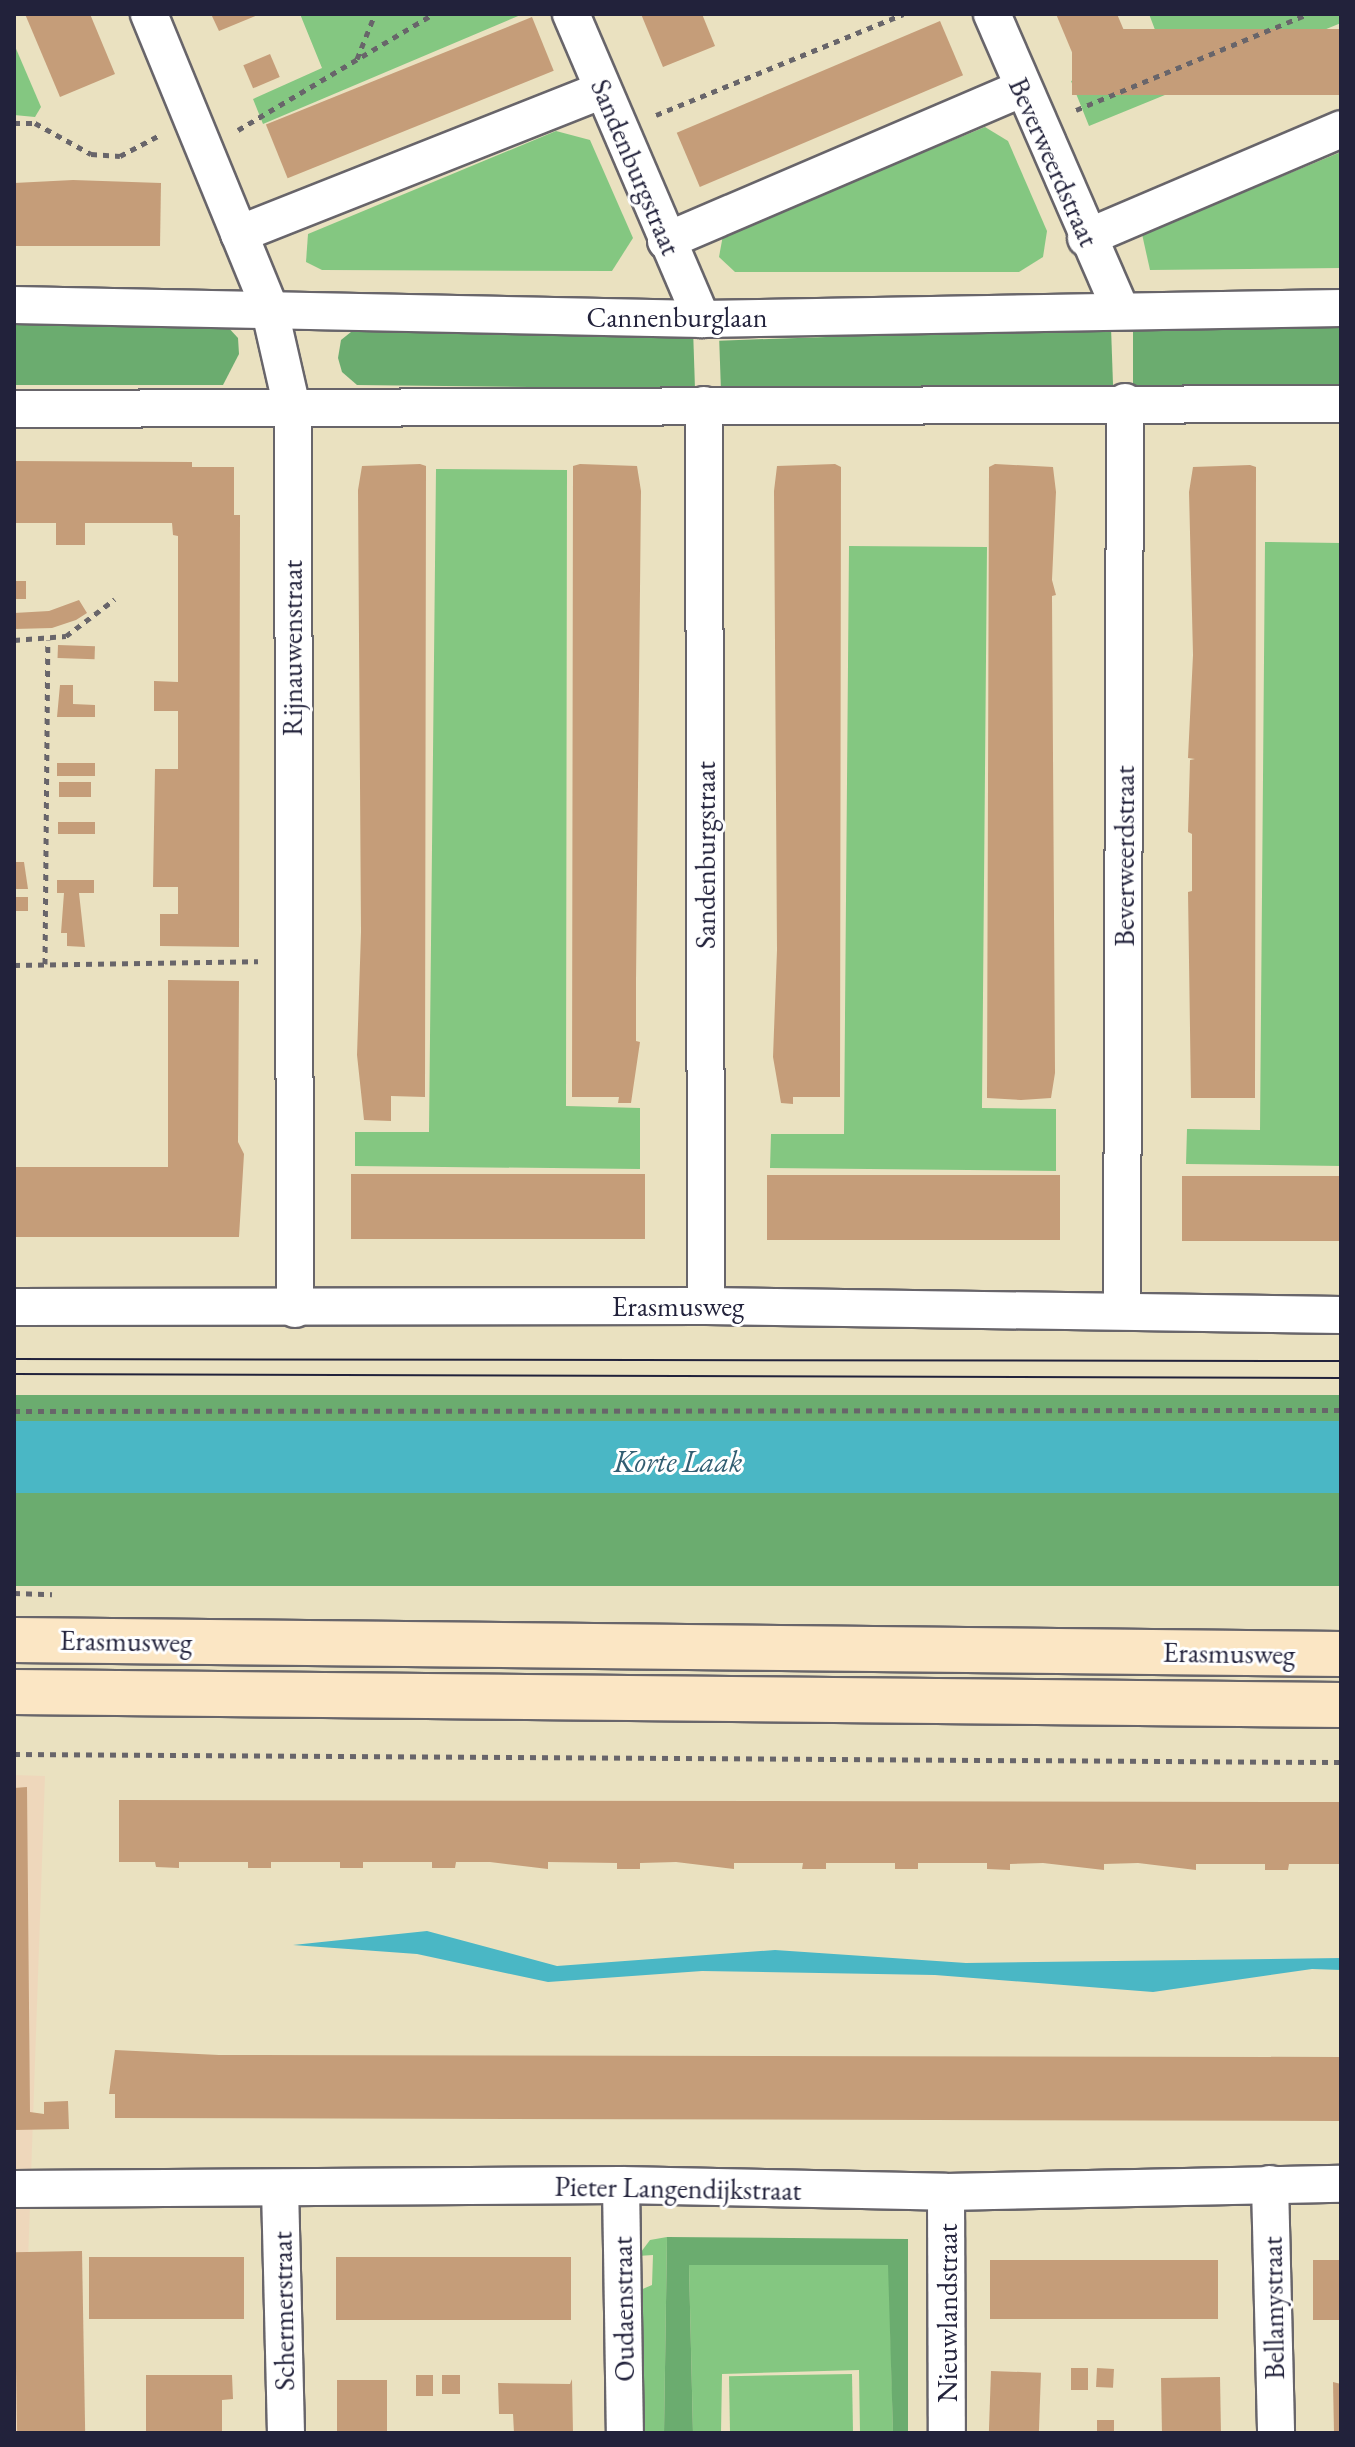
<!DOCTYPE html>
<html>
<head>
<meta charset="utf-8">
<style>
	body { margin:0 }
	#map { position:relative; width:1355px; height:2447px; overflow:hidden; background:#eae1c0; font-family:"EB Garamond",serif }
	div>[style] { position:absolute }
	.built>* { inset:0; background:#eed7bb; transform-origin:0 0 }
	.green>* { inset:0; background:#84c781; transform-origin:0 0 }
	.forest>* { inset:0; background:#6bac6f; transform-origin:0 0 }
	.water>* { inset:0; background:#4ab7c5; transform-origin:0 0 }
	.building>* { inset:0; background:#c59d79; transform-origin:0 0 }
	.path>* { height:5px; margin-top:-2.5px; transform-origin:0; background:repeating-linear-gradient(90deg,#68656a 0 6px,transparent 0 12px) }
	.roads { filter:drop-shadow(2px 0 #68656a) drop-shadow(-2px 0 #68656a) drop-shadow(0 2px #68656a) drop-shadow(0 -2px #68656a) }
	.minor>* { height:36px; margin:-18px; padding:0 18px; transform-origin:18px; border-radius:18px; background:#fff }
	.secondary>* { height:44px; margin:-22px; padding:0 22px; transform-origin:22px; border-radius:22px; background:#fbe6c4 }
	.tram>* { height:2px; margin:-1px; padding:0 1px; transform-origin:1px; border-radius:1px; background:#22223b }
	span { translate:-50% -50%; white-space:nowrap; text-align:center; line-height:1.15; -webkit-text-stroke:6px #fff; paint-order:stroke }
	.street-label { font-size:28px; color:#22223b }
	.water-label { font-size:30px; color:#325e72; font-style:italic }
	.frame { position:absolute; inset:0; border:16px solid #22223b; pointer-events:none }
</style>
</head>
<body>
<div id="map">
	<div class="built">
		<i style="left:14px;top:1775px;width:31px;height:658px;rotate:2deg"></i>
	</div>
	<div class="green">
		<i style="clip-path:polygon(300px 14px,523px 14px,263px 124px,253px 99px,322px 68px)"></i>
		<i style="clip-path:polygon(1149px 14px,1341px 14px,1341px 23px,1089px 126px,1071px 81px,1160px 43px)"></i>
		<i style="clip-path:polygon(14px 44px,41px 107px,35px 117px,14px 115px)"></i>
		<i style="clip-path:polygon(985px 127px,1008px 141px,1047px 231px,1043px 257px,1019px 272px,735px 272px,719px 257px,723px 235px)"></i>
		<i style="clip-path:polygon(556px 131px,590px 140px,633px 238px,612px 271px,322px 270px,306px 262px,308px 234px)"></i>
		<i style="clip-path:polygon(1341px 152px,1341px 268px,1150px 270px,1142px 234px)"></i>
		<i style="clip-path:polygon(436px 469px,567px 470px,566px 1106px,640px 1108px,640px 1169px,355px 1166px,355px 1132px,429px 1132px)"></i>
		<i style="clip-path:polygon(1265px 542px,1341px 543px,1341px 1166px,1186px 1164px,1187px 1129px,1260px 1130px)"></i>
		<i style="clip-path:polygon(849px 546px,987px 547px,982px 1108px,1056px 1109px,1056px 1171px,770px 1168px,771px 1134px,844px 1134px)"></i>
		<i style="clip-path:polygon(667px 2237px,664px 2433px,640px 2433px,638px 2291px,652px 2285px,653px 2255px,638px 2256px,650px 2240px)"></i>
		<i style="clip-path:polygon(689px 2265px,889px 2265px,893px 2433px,860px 2433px,859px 2370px,722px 2374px,721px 2433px,693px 2433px)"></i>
		<i style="left:852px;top:2374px;width:59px;height:123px;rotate:89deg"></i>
	</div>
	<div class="forest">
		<i style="clip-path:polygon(14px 325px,226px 325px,238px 338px,239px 354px,223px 385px,14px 385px)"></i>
		<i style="left:1111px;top:327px;width:59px;height:392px;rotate:88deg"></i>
		<i style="left:1133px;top:327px;width:208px;height:59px"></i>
		<i style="clip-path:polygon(356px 328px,693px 328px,695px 389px,357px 385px,342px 372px,338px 358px,341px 340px)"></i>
		<i style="left:14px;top:1395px;width:1327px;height:26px"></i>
		<i style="left:14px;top:1493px;width:1327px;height:93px"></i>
		<i style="clip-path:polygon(667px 2237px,908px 2239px,908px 2433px,893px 2433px,888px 2265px,689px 2265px,693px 2433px,664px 2433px)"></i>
	</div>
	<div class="water">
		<i style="left:14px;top:1421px;width:1327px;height:72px"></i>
		<i style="clip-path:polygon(427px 1931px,557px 1966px,775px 1950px,966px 1963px,1341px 1958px,1341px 1970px,1312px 1969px,1153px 1992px,935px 1975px,702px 1971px,548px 1982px,417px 1954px,293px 1945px)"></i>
	</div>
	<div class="building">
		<i style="clip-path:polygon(25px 14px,90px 14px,115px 74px,60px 97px)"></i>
		<i style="clip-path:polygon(211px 14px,260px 14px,219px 31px)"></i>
		<i style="clip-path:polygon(641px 14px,702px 14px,715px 46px,663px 67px)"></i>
		<i style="clip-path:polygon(1056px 14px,1117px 14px,1131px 47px,1079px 69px)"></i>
		<i style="left:532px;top:17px;width:58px;height:287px;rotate:68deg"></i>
		<i style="left:940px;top:21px;width:59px;height:286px;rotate:67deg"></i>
		<i style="left:1341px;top:29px;width:66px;height:269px;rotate:90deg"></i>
		<i style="left:270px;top:54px;width:25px;height:29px;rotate:67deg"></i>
		<i style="clip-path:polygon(73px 180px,161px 183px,160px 246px,14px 246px,14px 183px)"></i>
		<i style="clip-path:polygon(14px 461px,192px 462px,192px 467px,234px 467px,234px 515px,240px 515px,239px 947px,160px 946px,160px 914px,178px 914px,178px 887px,153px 887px,155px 769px,178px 769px,178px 711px,154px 711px,154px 681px,178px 682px,178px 536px,173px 535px,172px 523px,85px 523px,85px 545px,56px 545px,56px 523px,14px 523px)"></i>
		<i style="clip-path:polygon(420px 464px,426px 466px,425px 1097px,391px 1096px,391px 1121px,364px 1120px,357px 1055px,361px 932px,358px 490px,362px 466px)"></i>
		<i style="clip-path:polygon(580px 464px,637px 466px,641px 491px,636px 982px,636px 1041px,640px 1042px,631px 1103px,618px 1103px,619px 1097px,572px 1097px,573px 466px)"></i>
		<i style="clip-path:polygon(835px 464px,841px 467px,840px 1097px,793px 1097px,793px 1104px,781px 1103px,773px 1057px,777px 950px,774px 491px,777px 466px)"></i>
		<i style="clip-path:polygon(995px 464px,1053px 467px,1056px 492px,1052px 580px,1056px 595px,1052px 596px,1055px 1073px,1051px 1098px,1021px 1100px,987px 1098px,989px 467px)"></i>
		<i style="clip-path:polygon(1250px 465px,1256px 467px,1255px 1098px,1191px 1098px,1188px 892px,1192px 891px,1192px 834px,1188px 832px,1190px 760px,1195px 759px,1188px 758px,1193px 655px,1189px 492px,1193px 467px)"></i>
		<i style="left:26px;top:581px;width:18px;height:12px;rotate:90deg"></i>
		<i style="clip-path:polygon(79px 600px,87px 613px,76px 620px,52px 628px,14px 629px,14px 613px,49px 611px)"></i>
		<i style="left:58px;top:645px;width:37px;height:13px;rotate:2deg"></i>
		<i style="clip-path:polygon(60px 685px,73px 685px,73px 704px,95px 705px,95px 717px,57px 717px)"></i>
		<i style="left:57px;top:763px;width:38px;height:13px"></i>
		<i style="left:59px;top:782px;width:32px;height:15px"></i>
		<i style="left:58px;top:822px;width:37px;height:12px"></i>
		<i style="clip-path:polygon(14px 862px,24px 862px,28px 889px,14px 889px)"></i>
		<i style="clip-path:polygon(57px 880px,94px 880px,94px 893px,79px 893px,85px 947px,67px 946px,67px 933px,61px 933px,64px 893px,57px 893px)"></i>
		<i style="left:14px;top:897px;width:14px;height:14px"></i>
		<i style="clip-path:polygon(168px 980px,239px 981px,238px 1142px,244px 1154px,239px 1237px,14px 1237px,14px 1167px,168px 1167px)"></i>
		<i style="left:351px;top:1174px;width:294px;height:65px"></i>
		<i style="left:767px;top:1175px;width:293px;height:65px"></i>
		<i style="left:1182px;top:1176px;width:159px;height:65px"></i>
		<i style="clip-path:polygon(27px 1787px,30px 2112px,44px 2114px,44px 2102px,68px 2101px,69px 2129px,14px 2130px,14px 1788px)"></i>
		<i style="clip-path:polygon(119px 1800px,1341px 1802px,1341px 1864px,1289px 1864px,1288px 1870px,1265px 1870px,1265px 1864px,1196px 1864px,1196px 1870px,1138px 1863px,1104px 1864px,1104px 1870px,1043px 1863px,1010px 1864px,1010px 1870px,987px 1869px,987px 1863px,918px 1863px,918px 1869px,895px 1869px,895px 1863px,826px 1863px,826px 1869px,802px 1869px,803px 1863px,734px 1863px,734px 1869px,676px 1862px,640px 1863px,640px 1869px,617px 1869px,617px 1863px,548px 1862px,548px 1869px,490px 1862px,456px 1862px,455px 1868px,432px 1868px,432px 1862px,363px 1862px,363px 1868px,340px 1868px,340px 1862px,271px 1862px,271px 1868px,248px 1868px,248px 1862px,179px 1862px,179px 1868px,156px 1867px,155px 1862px,119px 1862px)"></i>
		<i style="clip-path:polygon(115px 2050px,219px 2055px,1341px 2057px,1341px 2121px,115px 2118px,115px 2094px,109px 2094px)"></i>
		<i style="left:82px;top:2251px;width:182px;height:68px;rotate:89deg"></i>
		<i style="left:89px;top:2257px;width:155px;height:62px"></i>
		<i style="left:336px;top:2257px;width:235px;height:63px"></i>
		<i style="left:990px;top:2260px;width:228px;height:59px"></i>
		<i style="left:1341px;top:2260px;width:60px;height:28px;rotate:90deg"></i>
		<i style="left:1071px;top:2368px;width:17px;height:22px"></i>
		<i style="left:1097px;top:2368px;width:17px;height:19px;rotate:3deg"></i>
		<i style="left:991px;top:2371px;width:50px;height:62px;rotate:2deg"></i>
		<i style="clip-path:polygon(146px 2375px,232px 2375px,233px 2399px,222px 2400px,222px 2433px,146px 2433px)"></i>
		<i style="left:416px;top:2375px;width:17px;height:21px"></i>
		<i style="left:442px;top:2375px;width:18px;height:19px"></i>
		<i style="left:1220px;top:2377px;width:56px;height:59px;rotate:89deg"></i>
		<i style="clip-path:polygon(572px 2379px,573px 2433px,514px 2433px,513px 2414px,499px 2414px,498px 2383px,570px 2384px)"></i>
		<i style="left:337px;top:2380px;width:50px;height:53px"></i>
		<i style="clip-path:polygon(1333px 2382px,1341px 2384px,1341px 2433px,1334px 2433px)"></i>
		<i style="left:1097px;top:2420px;width:17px;height:13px"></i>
	</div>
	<div class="path">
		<i style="left:357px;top:59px;width:48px;rotate:-68.2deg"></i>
		<i style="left:1076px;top:110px;width:251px;rotate:-22.5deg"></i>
		<i style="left:656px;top:115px;width:267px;rotate:-22.2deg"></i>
		<i style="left:14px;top:123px;width:21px"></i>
		<i style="left:35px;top:123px;width:64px;rotate:29deg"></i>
		<i style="left:91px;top:154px;width:29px;rotate:4deg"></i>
		<i style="left:120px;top:156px;width:45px;rotate:-27.7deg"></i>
		<i style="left:238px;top:130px;width:227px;rotate:-30.7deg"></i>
		<i style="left:14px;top:640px;width:52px;rotate:-4.4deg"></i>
		<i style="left:66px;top:636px;width:61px;rotate:-37.1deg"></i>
		<i style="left:45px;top:964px;width:324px;rotate:-89.5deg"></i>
		<i style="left:14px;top:965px;width:244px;rotate:-0.9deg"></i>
		<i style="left:14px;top:1411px;width:1327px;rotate:-0.04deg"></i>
		<i style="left:14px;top:1593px;width:38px;rotate:2deg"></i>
		<i style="left:14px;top:1754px;width:1327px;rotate:0.35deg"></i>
	</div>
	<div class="roads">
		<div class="minor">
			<i style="left:149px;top:14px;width:317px;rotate:67.7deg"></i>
			<i style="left:269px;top:307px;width:108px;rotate:77.1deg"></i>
			<i style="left:293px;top:412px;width:897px;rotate:89.87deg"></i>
			<i style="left:571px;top:14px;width:332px;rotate:66.8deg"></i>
			<i style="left:992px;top:14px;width:321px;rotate:66.5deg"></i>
			<i style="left:239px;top:234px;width:391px;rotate:-21.6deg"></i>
			<i style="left:1086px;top:238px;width:277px;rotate:-23.1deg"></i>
			<i style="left:666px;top:241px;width:386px;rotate:-23.2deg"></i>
			<i style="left:14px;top:305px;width:688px;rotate:1.17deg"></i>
			<i style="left:702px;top:319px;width:639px;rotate:-0.99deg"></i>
			<i style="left:704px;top:405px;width:901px;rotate:89.87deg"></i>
			<i style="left:14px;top:409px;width:1327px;rotate:-0.22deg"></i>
			<i style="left:14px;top:1307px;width:692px;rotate:-0.08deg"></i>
			<i style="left:706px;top:1306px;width:635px;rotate:0.81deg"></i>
			<i style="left:1122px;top:1310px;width:908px;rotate:-89.81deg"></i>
			<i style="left:1270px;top:2184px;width:249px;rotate:88.6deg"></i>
			<i style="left:621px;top:2185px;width:248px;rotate:89.1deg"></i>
			<i style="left:280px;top:2188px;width:245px;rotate:88.6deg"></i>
			<i style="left:14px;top:2189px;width:607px;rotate:-0.38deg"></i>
			<i style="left:621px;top:2185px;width:325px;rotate:1.2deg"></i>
			<i style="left:946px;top:2192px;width:395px;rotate:-1.2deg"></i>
			<i style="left:946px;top:2192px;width:241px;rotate:89.8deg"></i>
		</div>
		<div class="secondary">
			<i style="left:14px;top:1640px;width:1327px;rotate:0.6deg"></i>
			<i style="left:14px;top:1692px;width:1327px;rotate:0.56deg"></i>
		</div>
	</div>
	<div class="tram">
		<i style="left:14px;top:1359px;width:1327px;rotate:0.09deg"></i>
		<i style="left:14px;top:1374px;width:1327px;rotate:0.17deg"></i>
	</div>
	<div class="street-label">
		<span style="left:1054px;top:162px;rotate:66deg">Beverweerdstraat</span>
		<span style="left:636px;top:167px;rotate:67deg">Sandenburgstraat</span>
		<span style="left:677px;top:317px">Cannenburglaan</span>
		<span style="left:292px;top:648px;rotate:-90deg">Rijnauwenstraat</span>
		<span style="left:705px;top:855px;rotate:-90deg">Sandenburgstraat</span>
		<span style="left:1124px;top:856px;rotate:-90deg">Beverweerdstraat</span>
		<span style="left:678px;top:1306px">Erasmusweg</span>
		<span style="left:126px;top:1641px;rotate:1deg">Erasmusweg</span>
		<span style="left:1229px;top:1653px;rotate:1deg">Erasmusweg</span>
		<span style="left:678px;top:2188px;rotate:1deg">Pieter Langendijkstraat</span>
		<span style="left:1273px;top:2308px;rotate:-91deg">Bellamystraat</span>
		<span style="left:623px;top:2309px;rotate:-91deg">Oudaenstraat</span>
		<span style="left:283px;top:2311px;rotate:-91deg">Schermerstraat</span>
		<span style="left:947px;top:2313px;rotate:-90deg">Nieuwlandstraat</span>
	</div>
	<div class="water-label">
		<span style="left:678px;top:1462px">Korte Laak</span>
	</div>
	<div class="frame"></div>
</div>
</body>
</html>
